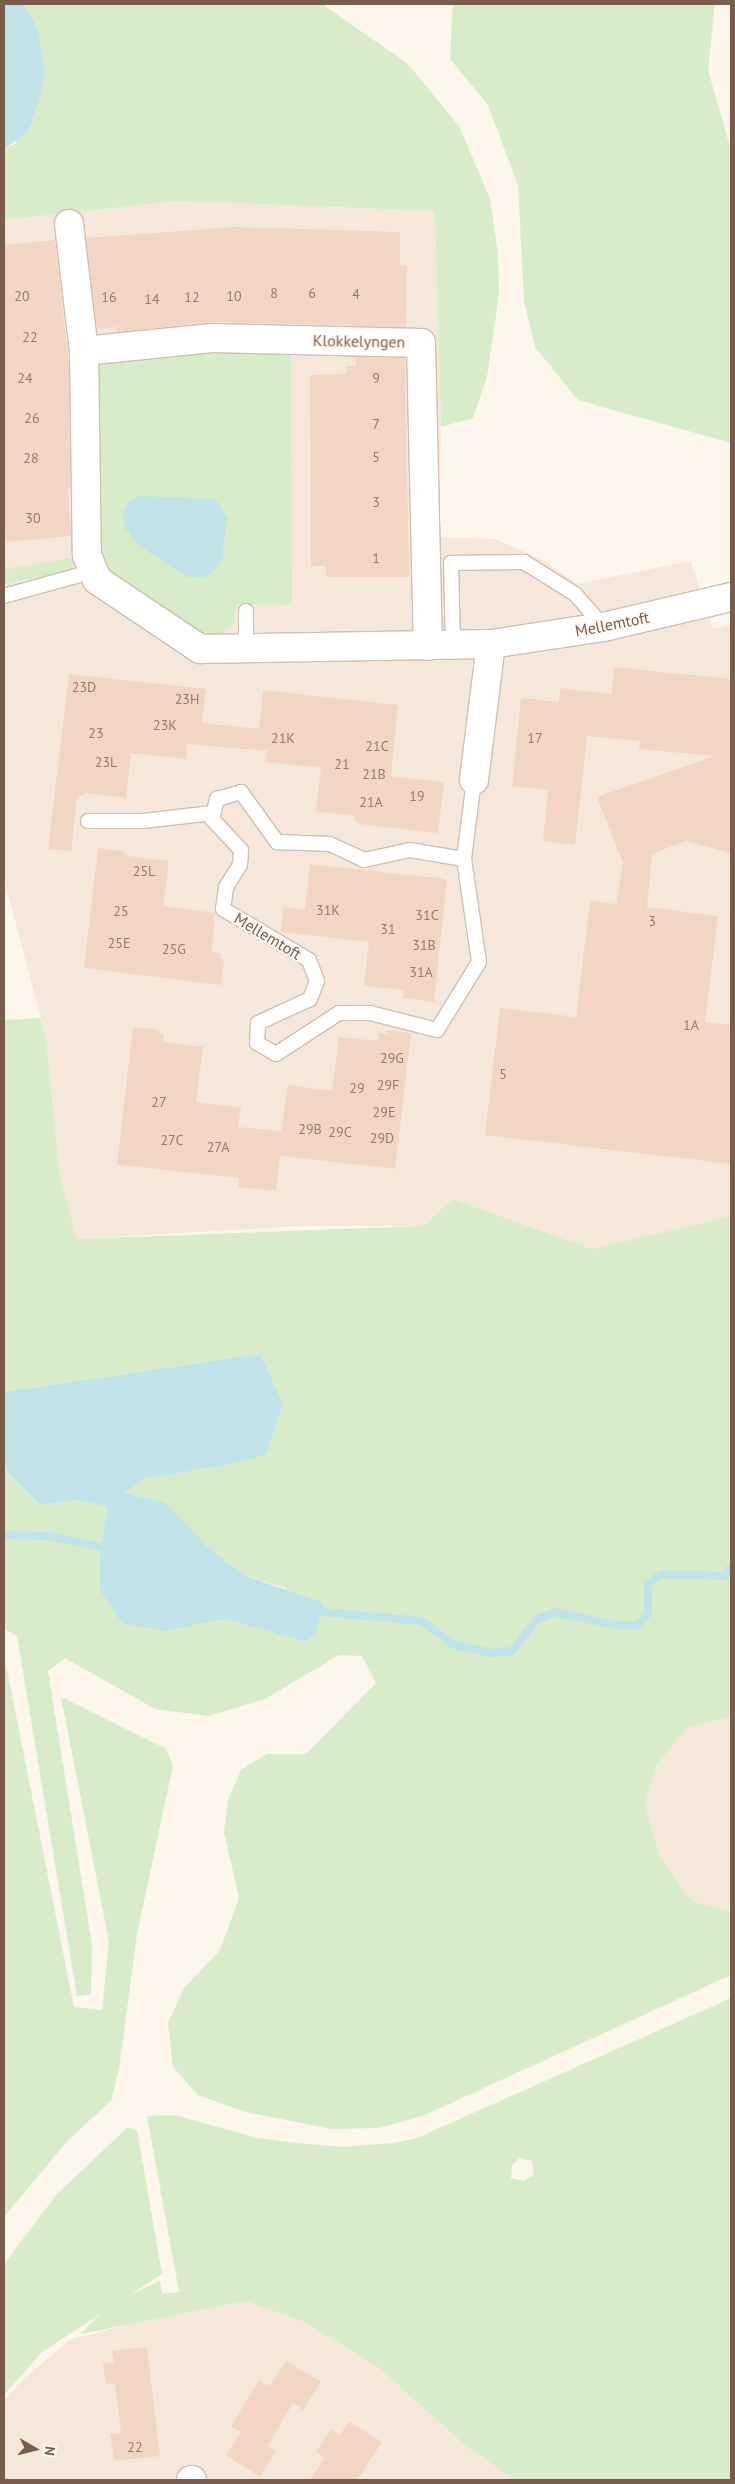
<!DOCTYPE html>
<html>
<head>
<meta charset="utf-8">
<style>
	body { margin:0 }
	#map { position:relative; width:735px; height:2484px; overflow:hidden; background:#fdf6ec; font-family:"PT Sans",sans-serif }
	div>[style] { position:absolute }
	.residential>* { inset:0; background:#f5e8da }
	.green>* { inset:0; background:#d8ecc9 }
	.water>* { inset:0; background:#bfe3e8 }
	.stream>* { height:8px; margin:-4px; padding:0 4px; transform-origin:4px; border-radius:4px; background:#bfe3e8 }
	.building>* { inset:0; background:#f3d5c3 }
	.roads { filter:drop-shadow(1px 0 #d1beb0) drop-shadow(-1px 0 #d1beb0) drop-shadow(0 1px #d1beb0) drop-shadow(0 -1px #d1beb0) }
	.lane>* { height:14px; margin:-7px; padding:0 7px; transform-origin:7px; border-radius:7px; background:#fff }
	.street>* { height:28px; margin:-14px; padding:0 14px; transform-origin:14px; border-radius:14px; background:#fff }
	span { translate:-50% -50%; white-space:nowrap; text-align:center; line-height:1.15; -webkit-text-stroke:4px #fffaf3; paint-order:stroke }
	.number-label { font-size:14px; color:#987a6a }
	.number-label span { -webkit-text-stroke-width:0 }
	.street-label { font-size:16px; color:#7a5c4d }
	.frame { position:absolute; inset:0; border:5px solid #7a5c4d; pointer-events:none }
	.north { position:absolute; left:10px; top:2424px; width:50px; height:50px; -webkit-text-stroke:4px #fffaf3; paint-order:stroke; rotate:98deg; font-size:14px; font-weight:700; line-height:20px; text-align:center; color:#7a5c4d }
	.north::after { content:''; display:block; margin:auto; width:18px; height:22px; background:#7a5c4d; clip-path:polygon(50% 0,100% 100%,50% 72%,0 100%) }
</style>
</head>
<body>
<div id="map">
	<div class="residential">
		<i style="clip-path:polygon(176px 201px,436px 211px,441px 427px,439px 537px,495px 539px,545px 561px,577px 584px,691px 561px,713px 629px,731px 625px,731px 1216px,592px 1249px,453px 1199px,423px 1226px,302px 1226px,77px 1239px,60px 1175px,46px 1037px,4px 879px,4px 220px)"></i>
		<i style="clip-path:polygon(731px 1716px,731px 1912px,692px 1901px,660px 1857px,645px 1805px,657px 1765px,686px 1729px)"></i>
		<i style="clip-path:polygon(245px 2301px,304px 2322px,378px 2367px,468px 2448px,515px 2480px,4px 2480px,4px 2401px,20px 2382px,71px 2339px,188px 2310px)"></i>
	</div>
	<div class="green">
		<i style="clip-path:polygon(24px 4px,322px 4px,408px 64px,459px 126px,490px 199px,498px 254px,499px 295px,487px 377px,473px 418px,441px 427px,435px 211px,176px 201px,4px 220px,4px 149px,16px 143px,37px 28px)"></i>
		<i style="clip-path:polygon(453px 4px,715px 4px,708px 70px,731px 150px,731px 443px,578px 400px,535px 347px,524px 301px,518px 185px,488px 105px,450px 59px)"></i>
		<i style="clip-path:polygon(221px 353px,291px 355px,292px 605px,237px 604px,233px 626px,217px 636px,192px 635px,99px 566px,96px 379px,102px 365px,117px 361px)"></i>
		<i style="clip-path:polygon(75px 557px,73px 570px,4px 584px,4px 570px)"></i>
		<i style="clip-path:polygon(40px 1018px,46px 1037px,60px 1175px,77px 1239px,423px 1226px,453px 1199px,592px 1249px,731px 1216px,731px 1716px,686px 1729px,657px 1765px,645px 1805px,660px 1857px,692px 1901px,731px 1912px,731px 1975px,425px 2115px,379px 2128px,332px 2129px,245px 2112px,198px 2095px,173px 2067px,168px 2023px,184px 1988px,220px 1950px,239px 1898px,224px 1832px,228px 1800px,241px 1770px,267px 1754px,306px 1754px,376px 1683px,362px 1656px,339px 1655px,265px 1699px,208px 1716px,155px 1709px,65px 1658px,48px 1671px,92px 1945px,91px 1994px,77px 1996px,17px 1636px,4px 1629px,4px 1461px,8px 1473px,40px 1505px,77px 1500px,107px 1507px,100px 1555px,100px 1589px,165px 1631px,226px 1619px,306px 1642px,315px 1635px,285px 1588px,243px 1575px,206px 1545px,124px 1493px,144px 1479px,215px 1467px,260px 1354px,4px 1392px,4px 1020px)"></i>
		<i style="clip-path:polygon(4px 1655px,74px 2007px,102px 2010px,109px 1942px,61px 1697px,165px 1748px,173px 1765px,137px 1934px,119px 2069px,111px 2101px,69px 2139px,4px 2217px)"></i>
		<i style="clip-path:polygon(evenodd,731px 1998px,731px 2480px,515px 2480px,468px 2448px,378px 2367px,304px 2322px,245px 2301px,81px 2334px,100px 2314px,42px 2352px,4px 2395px,4px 2264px,57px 2194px,128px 2127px,137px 2130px,162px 2274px,130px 2295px,160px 2281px,162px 2294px,179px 2292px,147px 2116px,175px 2115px,257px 2138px,296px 2143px,342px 2147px,394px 2143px,417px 2138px,731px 1998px,520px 2158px,532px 2161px,534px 2175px,524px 2181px,511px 2178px,512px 2165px,520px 2158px)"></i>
	</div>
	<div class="water">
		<i style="clip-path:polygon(4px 4px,24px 4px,37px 28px,45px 71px,39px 100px,27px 133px,4px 149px)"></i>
		<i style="clip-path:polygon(138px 496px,214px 499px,220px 505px,227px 517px,222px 559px,215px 570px,206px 578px,187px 577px,139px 546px,125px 528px,123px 514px,127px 503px)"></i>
		<i style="clip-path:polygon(260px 1354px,283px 1404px,266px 1455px,215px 1467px,144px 1479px,124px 1493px,165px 1503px,206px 1545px,243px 1575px,324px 1603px,315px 1635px,306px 1642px,226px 1619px,165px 1631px,122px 1623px,100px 1590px,100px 1555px,107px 1507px,77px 1500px,40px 1505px,8px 1473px,4px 1461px,4px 1392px)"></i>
	</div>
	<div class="stream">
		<i style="left:4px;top:1535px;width:45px;rotate:1.3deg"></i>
		<i style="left:49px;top:1536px;width:62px;rotate:12deg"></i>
		<i style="left:312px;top:1611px;width:110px;rotate:5.2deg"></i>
		<i style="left:422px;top:1621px;width:38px;rotate:37deg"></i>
		<i style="left:452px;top:1644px;width:40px;rotate:13deg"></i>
		<i style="left:491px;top:1653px;width:21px;rotate:-5deg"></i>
		<i style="left:512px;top:1651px;width:39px;rotate:-52deg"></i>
		<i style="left:536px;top:1620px;width:20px;rotate:-24deg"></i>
		<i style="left:554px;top:1612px;width:62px;rotate:12deg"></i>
		<i style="left:615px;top:1625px;width:22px"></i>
		<i style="left:637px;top:1625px;width:16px;rotate:-47deg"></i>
		<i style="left:648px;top:1613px;width:29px;rotate:-90deg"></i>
		<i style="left:648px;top:1584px;width:17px;rotate:-36deg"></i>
		<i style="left:662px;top:1574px;width:63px;rotate:1.8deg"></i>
		<i style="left:725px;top:1576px;width:11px;rotate:-56deg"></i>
	</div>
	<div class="building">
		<i style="clip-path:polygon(235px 227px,400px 232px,400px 266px,407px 266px,406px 327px,212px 322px,116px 332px,116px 327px,97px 329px,86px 238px)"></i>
		<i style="clip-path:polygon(55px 240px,69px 365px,70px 487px,68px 487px,71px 536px,7px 542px,4px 520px,4px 245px)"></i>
		<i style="clip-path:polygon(356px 357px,405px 358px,409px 577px,326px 577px,326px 566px,311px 566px,310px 375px,346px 374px,346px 366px,356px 366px)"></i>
		<i style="clip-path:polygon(614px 667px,731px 679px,731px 853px,686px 841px,652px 854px,647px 907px,718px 916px,705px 1022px,731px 1025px,731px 1164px,485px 1135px,500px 1008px,576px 1017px,590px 901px,616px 904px,623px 863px,597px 797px,715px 756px,639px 749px,640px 741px,587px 736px,575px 845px,543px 841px,548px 790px,512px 786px,521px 698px,559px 702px,560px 688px,612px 694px)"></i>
		<i style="clip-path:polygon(69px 674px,206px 689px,202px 723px,259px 729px,263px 690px,398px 705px,391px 776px,444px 782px,438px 833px,360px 824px,354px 820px,355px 816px,316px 812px,321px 768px,265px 762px,267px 751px,187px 744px,186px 759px,131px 753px,126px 798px,85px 793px,77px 798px,71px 851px,48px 849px)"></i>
		<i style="clip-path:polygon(98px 848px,122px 851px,128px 856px,169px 861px,163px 906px,215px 913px,212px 952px,221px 953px,220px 959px,224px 960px,221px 985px,84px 968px)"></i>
		<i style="clip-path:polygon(310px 864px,447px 879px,434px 1002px,403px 998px,404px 990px,364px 986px,369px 942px,281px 932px,283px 907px,305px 910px)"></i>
		<i style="clip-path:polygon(133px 1027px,158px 1030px,158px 1033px,164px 1034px,163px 1042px,203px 1047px,196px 1102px,241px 1107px,238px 1127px,281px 1131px,288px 1085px,332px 1091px,339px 1037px,378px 1041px,379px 1033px,386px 1034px,386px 1030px,411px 1033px,395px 1169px,280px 1156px,276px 1191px,238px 1187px,239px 1178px,117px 1165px)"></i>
		<i style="clip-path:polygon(147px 2347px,160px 2456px,114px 2461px,110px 2434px,121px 2433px,115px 2383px,106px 2384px,103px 2363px,114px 2362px,112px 2351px)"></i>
		<i style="clip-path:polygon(286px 2361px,321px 2382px,303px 2410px,293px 2403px,267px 2446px,276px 2451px,260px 2477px,226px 2455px,241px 2432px,231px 2426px,259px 2380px,270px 2386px)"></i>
		<i style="clip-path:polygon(349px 2421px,382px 2442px,357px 2480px,310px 2480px,325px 2458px,316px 2452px,331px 2429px,340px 2435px)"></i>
	</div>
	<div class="roads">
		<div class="lane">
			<i style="left:4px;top:596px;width:93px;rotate:-15.5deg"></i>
			<i style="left:246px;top:611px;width:38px;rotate:90deg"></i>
			<i style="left:453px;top:645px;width:82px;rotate:-91.4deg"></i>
			<i style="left:451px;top:563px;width:73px;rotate:-0.8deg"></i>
			<i style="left:524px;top:562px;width:60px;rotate:32.1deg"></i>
			<i style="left:575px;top:594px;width:44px;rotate:48.7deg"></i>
			<i style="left:88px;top:821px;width:55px"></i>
			<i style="left:143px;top:821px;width:70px;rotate:-6.5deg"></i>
			<i style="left:464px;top:859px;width:104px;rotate:81.7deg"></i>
			<i style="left:479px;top:962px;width:80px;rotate:121.7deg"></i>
			<i style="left:437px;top:1030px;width:69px;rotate:-165.8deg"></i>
			<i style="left:370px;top:1013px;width:31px;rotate:180deg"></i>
			<i style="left:339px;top:1013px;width:75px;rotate:146.9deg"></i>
			<i style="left:276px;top:1054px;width:22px;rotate:-150deg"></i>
			<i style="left:257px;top:1043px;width:20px;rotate:-87deg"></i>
			<i style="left:258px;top:1023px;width:57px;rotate:-24.8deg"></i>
			<i style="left:310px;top:999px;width:19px;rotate:-69deg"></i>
			<i style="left:317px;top:981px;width:22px;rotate:-111deg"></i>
			<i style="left:309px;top:960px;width:100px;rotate:-149.3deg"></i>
			<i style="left:223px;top:909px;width:22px;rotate:-82deg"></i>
			<i style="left:226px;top:887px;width:26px;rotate:-58deg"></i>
			<i style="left:240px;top:865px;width:15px;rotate:-86deg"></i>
			<i style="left:241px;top:850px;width:42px;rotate:-133.1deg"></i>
			<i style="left:212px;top:819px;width:21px;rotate:-76deg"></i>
			<i style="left:217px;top:799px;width:25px;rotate:-16deg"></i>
			<i style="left:241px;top:792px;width:62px;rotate:54.2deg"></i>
			<i style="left:277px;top:842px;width:53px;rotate:2.2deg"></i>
			<i style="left:330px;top:844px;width:38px;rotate:25deg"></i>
			<i style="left:364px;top:860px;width:47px;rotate:-12.3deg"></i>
			<i style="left:410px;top:850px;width:55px;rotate:9.5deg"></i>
			<i style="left:464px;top:859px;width:80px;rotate:-82.8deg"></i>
		</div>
		<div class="street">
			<i style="left:69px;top:224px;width:128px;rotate:83.3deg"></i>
			<i style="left:84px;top:351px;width:129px;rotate:-5.8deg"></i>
			<i style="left:212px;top:338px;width:209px;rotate:1.4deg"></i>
			<i style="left:421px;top:343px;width:303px;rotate:88.7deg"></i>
			<i style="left:84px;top:351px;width:204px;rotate:89.2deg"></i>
			<i style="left:87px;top:555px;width:27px;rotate:68deg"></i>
			<i style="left:97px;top:580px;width:124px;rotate:33.8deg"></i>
			<i style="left:200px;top:649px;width:291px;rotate:-1deg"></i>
			<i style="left:491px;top:644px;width:114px;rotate:-8.6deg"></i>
			<i style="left:604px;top:627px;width:130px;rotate:-13.3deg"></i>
			<i style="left:474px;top:780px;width:137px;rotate:-82.9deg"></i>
			<i style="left:191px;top:2480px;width:1px"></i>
		</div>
	</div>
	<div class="number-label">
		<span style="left:274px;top:293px">8</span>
		<span style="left:312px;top:293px">6</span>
		<span style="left:356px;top:294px">4</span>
		<span style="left:22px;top:296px">20</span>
		<span style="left:234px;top:296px">10</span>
		<span style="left:109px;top:297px">16</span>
		<span style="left:192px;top:297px">12</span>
		<span style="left:152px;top:299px">14</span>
		<span style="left:30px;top:337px">22</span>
		<span style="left:25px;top:378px">24</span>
		<span style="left:376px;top:378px">9</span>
		<span style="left:32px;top:418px">26</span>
		<span style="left:376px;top:424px">7</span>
		<span style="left:376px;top:457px">5</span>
		<span style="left:31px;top:458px">28</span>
		<span style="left:376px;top:502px">3</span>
		<span style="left:33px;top:518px">30</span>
		<span style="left:376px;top:558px">1</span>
		<span style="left:84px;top:687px">23D</span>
		<span style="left:187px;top:699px">23H</span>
		<span style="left:165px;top:725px">23K</span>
		<span style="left:96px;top:733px">23</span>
		<span style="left:283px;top:738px">21K</span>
		<span style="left:535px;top:738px">17</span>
		<span style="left:377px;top:746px">21C</span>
		<span style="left:106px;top:762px">23L</span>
		<span style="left:342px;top:764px">21</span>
		<span style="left:374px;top:774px">21B</span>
		<span style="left:417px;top:796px">19</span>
		<span style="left:371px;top:802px">21A</span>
		<span style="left:144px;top:871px">25L</span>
		<span style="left:328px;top:910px">31K</span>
		<span style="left:121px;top:911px">25</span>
		<span style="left:427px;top:915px">31C</span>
		<span style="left:652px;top:921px">3</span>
		<span style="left:388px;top:929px">31</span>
		<span style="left:119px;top:943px">25E</span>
		<span style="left:424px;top:945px">31B</span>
		<span style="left:174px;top:949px">25G</span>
		<span style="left:421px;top:972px">31A</span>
		<span style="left:691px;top:1025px">1A</span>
		<span style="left:392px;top:1058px">29G</span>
		<span style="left:503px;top:1074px">5</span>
		<span style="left:388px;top:1085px">29F</span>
		<span style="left:357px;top:1088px">29</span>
		<span style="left:159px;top:1102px">27</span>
		<span style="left:384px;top:1112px">29E</span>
		<span style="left:310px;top:1129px">29B</span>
		<span style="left:340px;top:1132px">29C</span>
		<span style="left:382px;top:1138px">29D</span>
		<span style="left:172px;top:1140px">27C</span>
		<span style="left:218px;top:1147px">27A</span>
		<span style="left:135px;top:2447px">22</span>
	</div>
	<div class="street-label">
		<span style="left:359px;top:341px;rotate:1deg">Klokkelyngen</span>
		<span style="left:612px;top:624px;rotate:-11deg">Mellemtoft</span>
		<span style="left:268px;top:936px;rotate:31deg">Mellemtoft</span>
	</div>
	<div class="frame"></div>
	<div class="north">N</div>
</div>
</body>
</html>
